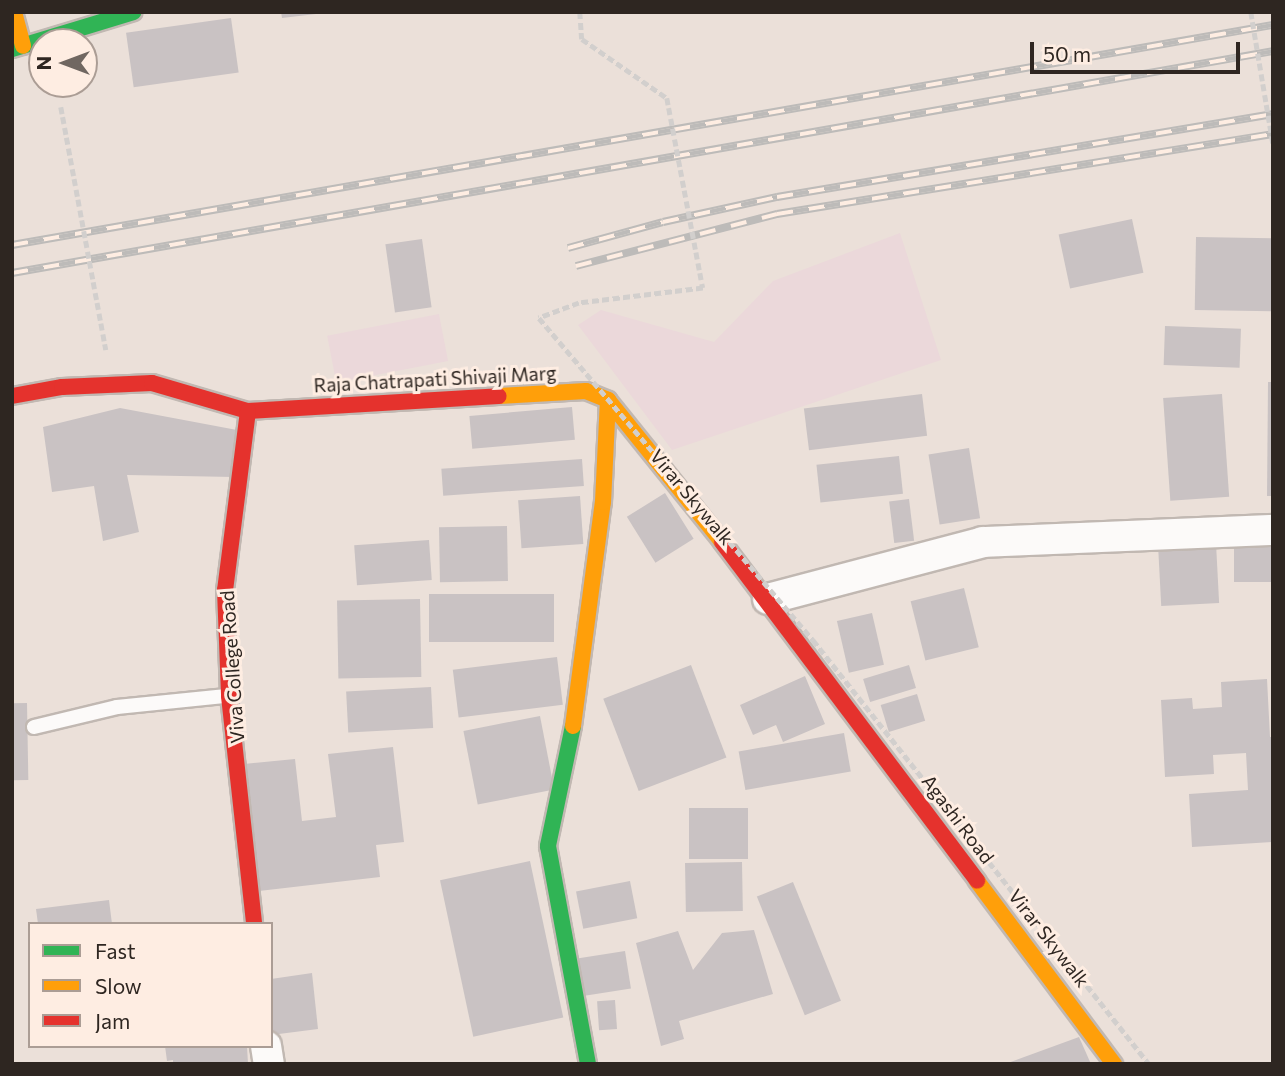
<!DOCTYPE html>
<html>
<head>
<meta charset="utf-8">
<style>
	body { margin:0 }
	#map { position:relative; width:1285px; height:1076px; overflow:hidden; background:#ebe0d9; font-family:Commissioner,sans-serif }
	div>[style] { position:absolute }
	.commercial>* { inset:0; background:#ebd8da; transform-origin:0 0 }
	.building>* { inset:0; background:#c9c2c3; transform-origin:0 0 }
	.roads { filter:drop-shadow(2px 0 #c1b8b2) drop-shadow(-2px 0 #c1b8b2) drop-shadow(0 2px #c1b8b2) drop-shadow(0 -2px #c1b8b2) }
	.lane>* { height:14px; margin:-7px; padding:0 7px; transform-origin:7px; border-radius:7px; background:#fcfaf9 }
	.street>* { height:30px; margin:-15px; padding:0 15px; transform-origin:15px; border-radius:15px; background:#fcfaf9 }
	.fast>* { height:16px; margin:-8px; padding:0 8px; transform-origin:8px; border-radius:8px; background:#30b455 }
	.slow>* { height:16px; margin:-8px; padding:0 8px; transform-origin:8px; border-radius:8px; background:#ff9f0a }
	.jam>* { height:16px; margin:-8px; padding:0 8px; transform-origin:8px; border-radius:8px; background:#e5322d }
	.rail>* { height:8px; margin-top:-4px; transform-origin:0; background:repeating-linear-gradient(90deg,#feede2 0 16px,#bdbbb9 0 32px); box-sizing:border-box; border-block:2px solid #bdbbb9 }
	.path-bridge>* { height:4.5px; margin-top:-2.25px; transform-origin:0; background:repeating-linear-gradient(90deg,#d2cfcd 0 7px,transparent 0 10.5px) }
	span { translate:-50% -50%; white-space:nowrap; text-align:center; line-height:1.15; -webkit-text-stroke:6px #feede2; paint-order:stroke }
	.street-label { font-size:19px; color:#2e2621 }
	.frame { position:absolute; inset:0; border:14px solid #2e2621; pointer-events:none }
	.legend { position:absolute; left:28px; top:922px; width:245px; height:126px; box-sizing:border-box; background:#feede2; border:2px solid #ab9d95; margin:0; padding:9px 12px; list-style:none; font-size:21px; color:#2e2621 }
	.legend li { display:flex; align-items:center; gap:14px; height:35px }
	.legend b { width:35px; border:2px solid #ab9d95 }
	.north { position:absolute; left:28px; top:28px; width:70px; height:70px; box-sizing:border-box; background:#feede2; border:2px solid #ab9d95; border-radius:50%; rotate:270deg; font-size:19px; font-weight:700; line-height:28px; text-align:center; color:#2e2621 }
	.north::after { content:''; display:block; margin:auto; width:24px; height:32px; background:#706761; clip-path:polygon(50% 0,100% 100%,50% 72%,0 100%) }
	.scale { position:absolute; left:1030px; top:42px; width:210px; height:32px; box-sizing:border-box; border:4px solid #2e2621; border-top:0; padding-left:9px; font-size:21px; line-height:24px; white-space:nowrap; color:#2e2621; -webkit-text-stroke:5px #feede2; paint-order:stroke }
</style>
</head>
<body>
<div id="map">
	<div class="commercial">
		<i style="clip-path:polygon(900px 233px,941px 360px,672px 450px,578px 325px,601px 310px,714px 342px,773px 281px)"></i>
		<i style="left:439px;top:314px;width:48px;height:114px;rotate:79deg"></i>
	</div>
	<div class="building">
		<i style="clip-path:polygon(281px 12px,316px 12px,316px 14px,282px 18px)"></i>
		<i style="left:231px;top:18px;width:55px;height:106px;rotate:82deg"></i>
		<i style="left:1132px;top:219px;width:55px;height:75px;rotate:78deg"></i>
		<i style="left:1196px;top:237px;width:77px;height:73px;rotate:1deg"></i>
		<i style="left:422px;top:239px;width:69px;height:37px;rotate:82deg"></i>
		<i style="left:1165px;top:326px;width:76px;height:39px;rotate:2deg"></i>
		<i style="clip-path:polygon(1268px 382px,1273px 382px,1273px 496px,1267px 496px)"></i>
		<i style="left:922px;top:394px;width:42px;height:119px;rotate:83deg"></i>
		<i style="left:1222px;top:394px;width:103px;height:59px;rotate:86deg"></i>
		<i style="left:572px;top:407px;width:33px;height:103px;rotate:85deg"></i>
		<i style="clip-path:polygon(120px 408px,237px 430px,234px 477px,127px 475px,139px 532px,103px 541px,94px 486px,52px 492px,43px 427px)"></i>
		<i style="left:969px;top:448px;width:71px;height:41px;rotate:81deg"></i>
		<i style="left:899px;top:456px;width:38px;height:83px;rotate:84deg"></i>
		<i style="left:582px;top:459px;width:27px;height:141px;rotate:86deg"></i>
		<i style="left:665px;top:493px;width:54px;height:45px;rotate:58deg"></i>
		<i style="left:580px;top:496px;width:48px;height:62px;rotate:86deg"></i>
		<i style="left:909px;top:499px;width:42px;height:20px;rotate:83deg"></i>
		<i style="left:507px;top:526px;width:55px;height:68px;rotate:89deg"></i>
		<i style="left:429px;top:540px;width:40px;height:75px;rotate:86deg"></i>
		<i style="left:1216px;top:543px;width:60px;height:58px;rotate:87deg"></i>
		<i style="left:1273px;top:544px;width:38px;height:39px;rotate:90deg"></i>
		<i style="left:964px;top:588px;width:61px;height:55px;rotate:76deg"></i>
		<i style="left:429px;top:594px;width:125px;height:48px"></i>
		<i style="left:420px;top:599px;width:78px;height:83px;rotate:89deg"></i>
		<i style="left:872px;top:613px;width:53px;height:36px;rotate:77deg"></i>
		<i style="left:557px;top:657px;width:48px;height:105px;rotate:83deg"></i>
		<i style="left:691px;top:665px;width:99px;height:94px;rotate:69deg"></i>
		<i style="left:909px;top:665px;width:24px;height:48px;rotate:73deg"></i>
		<i style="clip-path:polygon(805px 676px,825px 724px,783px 742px,776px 725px,753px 735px,740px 705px)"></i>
		<i style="clip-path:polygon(1267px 679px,1270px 737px,1273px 737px,1273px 842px,1192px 847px,1189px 794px,1248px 790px,1246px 753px,1213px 755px,1214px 774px,1165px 777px,1161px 700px,1192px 698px,1193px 709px,1222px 707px,1221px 682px)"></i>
		<i style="left:431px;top:687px;width:41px;height:85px;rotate:87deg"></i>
		<i style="left:917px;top:694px;width:28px;height:38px;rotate:73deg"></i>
		<i style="left:27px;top:703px;width:77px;height:15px;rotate:89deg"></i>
		<i style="left:540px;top:716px;width:75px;height:78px;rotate:79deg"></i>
		<i style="left:844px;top:733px;width:39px;height:107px;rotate:80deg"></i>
		<i style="clip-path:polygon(393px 747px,404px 842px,376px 845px,380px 877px,259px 891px,244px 764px,295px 759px,302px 821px,336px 817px,328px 754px)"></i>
		<i style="left:748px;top:808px;width:51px;height:59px;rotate:90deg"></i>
		<i style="left:530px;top:861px;width:160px;height:92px;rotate:78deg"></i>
		<i style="left:742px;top:862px;width:49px;height:57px;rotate:89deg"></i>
		<i style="left:630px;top:881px;width:38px;height:55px;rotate:79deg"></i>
		<i style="left:793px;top:882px;width:128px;height:39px;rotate:68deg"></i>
		<i style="clip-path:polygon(109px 900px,112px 924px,38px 924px,36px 909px)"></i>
		<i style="clip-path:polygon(754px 930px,773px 994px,679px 1021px,684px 1039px,661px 1046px,636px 943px,678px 931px,693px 970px,722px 933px)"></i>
		<i style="left:625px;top:951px;width:38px;height:50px;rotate:81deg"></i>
		<i style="clip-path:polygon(312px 973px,318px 1029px,271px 1035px,271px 979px)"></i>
		<i style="left:615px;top:1000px;width:29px;height:18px;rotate:86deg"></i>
		<i style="clip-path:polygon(1079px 1037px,1091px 1064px,1009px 1064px,1008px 1063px)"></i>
		<i style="clip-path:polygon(165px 1046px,247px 1046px,248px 1064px,173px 1064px,173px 1060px,167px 1061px)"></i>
	</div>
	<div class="roads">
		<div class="lane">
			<i style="left:34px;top:727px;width:85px;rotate:-13.5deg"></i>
			<i style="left:117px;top:707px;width:110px;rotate:-5.8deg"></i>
		</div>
		<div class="street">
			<i style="left:768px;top:599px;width:222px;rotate:-14.8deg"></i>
			<i style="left:983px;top:542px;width:290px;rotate:-2.4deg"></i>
			<i style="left:266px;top:1046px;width:18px;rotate:81deg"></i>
		</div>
		<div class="fast">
			<i style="left:12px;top:49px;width:127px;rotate:-16.9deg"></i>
			<i style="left:573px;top:726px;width:123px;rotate:101.8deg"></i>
			<i style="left:548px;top:846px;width:222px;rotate:79.6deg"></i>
		</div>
		<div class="slow">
			<i style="left:14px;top:12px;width:35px;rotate:75deg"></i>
			<i style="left:499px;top:396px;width:87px;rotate:-3.3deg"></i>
			<i style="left:586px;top:391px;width:24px;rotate:22deg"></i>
			<i style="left:608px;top:400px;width:182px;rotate:51.2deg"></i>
			<i style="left:573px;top:726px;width:226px;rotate:-82.4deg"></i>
			<i style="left:603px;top:502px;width:102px;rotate:-87.2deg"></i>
			<i style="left:977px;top:881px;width:229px;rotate:53.2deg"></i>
		</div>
		<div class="jam">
			<i style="left:12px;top:396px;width:51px;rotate:-10.2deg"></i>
			<i style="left:62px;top:387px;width:90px;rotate:-2.5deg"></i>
			<i style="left:152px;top:383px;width:100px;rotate:16.3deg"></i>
			<i style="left:248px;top:411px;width:251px;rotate:-3.4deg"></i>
			<i style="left:248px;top:411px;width:180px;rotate:97.3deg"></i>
			<i style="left:225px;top:590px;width:106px;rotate:87.8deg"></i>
			<i style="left:229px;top:696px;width:229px;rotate:83.7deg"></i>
			<i style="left:722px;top:542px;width:424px;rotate:53deg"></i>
		</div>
	</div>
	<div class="rail">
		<i style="left:12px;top:245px;width:1280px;rotate:-9.9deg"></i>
		<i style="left:568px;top:248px;width:98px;rotate:-15.3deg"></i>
		<i style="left:663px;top:222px;width:117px;rotate:-12.4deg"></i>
		<i style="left:777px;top:197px;width:503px;rotate:-9.5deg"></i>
		<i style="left:576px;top:266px;width:208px;rotate:-14.5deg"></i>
		<i style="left:777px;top:214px;width:502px;rotate:-9.16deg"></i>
		<i style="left:12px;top:273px;width:1280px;rotate:-9.98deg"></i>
	</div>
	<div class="path-bridge">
		<i style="left:580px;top:12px;width:27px;rotate:86deg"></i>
		<i style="left:582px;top:39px;width:103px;rotate:34.8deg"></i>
		<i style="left:667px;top:98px;width:193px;rotate:79.3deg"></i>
		<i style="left:703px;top:288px;width:125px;rotate:173.1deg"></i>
		<i style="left:579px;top:303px;width:43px;rotate:159.4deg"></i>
		<i style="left:539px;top:318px;width:423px;rotate:49.6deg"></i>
		<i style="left:813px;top:640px;width:541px;rotate:51.6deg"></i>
		<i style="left:1251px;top:12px;width:134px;rotate:80.5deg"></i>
		<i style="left:61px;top:107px;width:247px;rotate:79.5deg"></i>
	</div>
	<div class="street-label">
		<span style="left:435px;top:379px;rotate:-3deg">Raja Chatrapati Shivaji Marg</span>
		<span style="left:692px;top:497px;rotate:50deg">Virar Skywalk</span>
		<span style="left:232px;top:667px;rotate:-94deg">Viva College Road</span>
		<span style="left:958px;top:819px;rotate:53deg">Agashi Road</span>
		<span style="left:1049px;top:938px;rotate:52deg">Virar Skywalk</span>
	</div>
	<div class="frame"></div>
	<ul class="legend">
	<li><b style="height:9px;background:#30b455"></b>Fast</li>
	<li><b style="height:9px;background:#ff9f0a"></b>Slow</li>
	<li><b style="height:9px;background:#e5322d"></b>Jam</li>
	</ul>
	<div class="north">N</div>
	<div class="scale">50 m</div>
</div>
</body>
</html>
